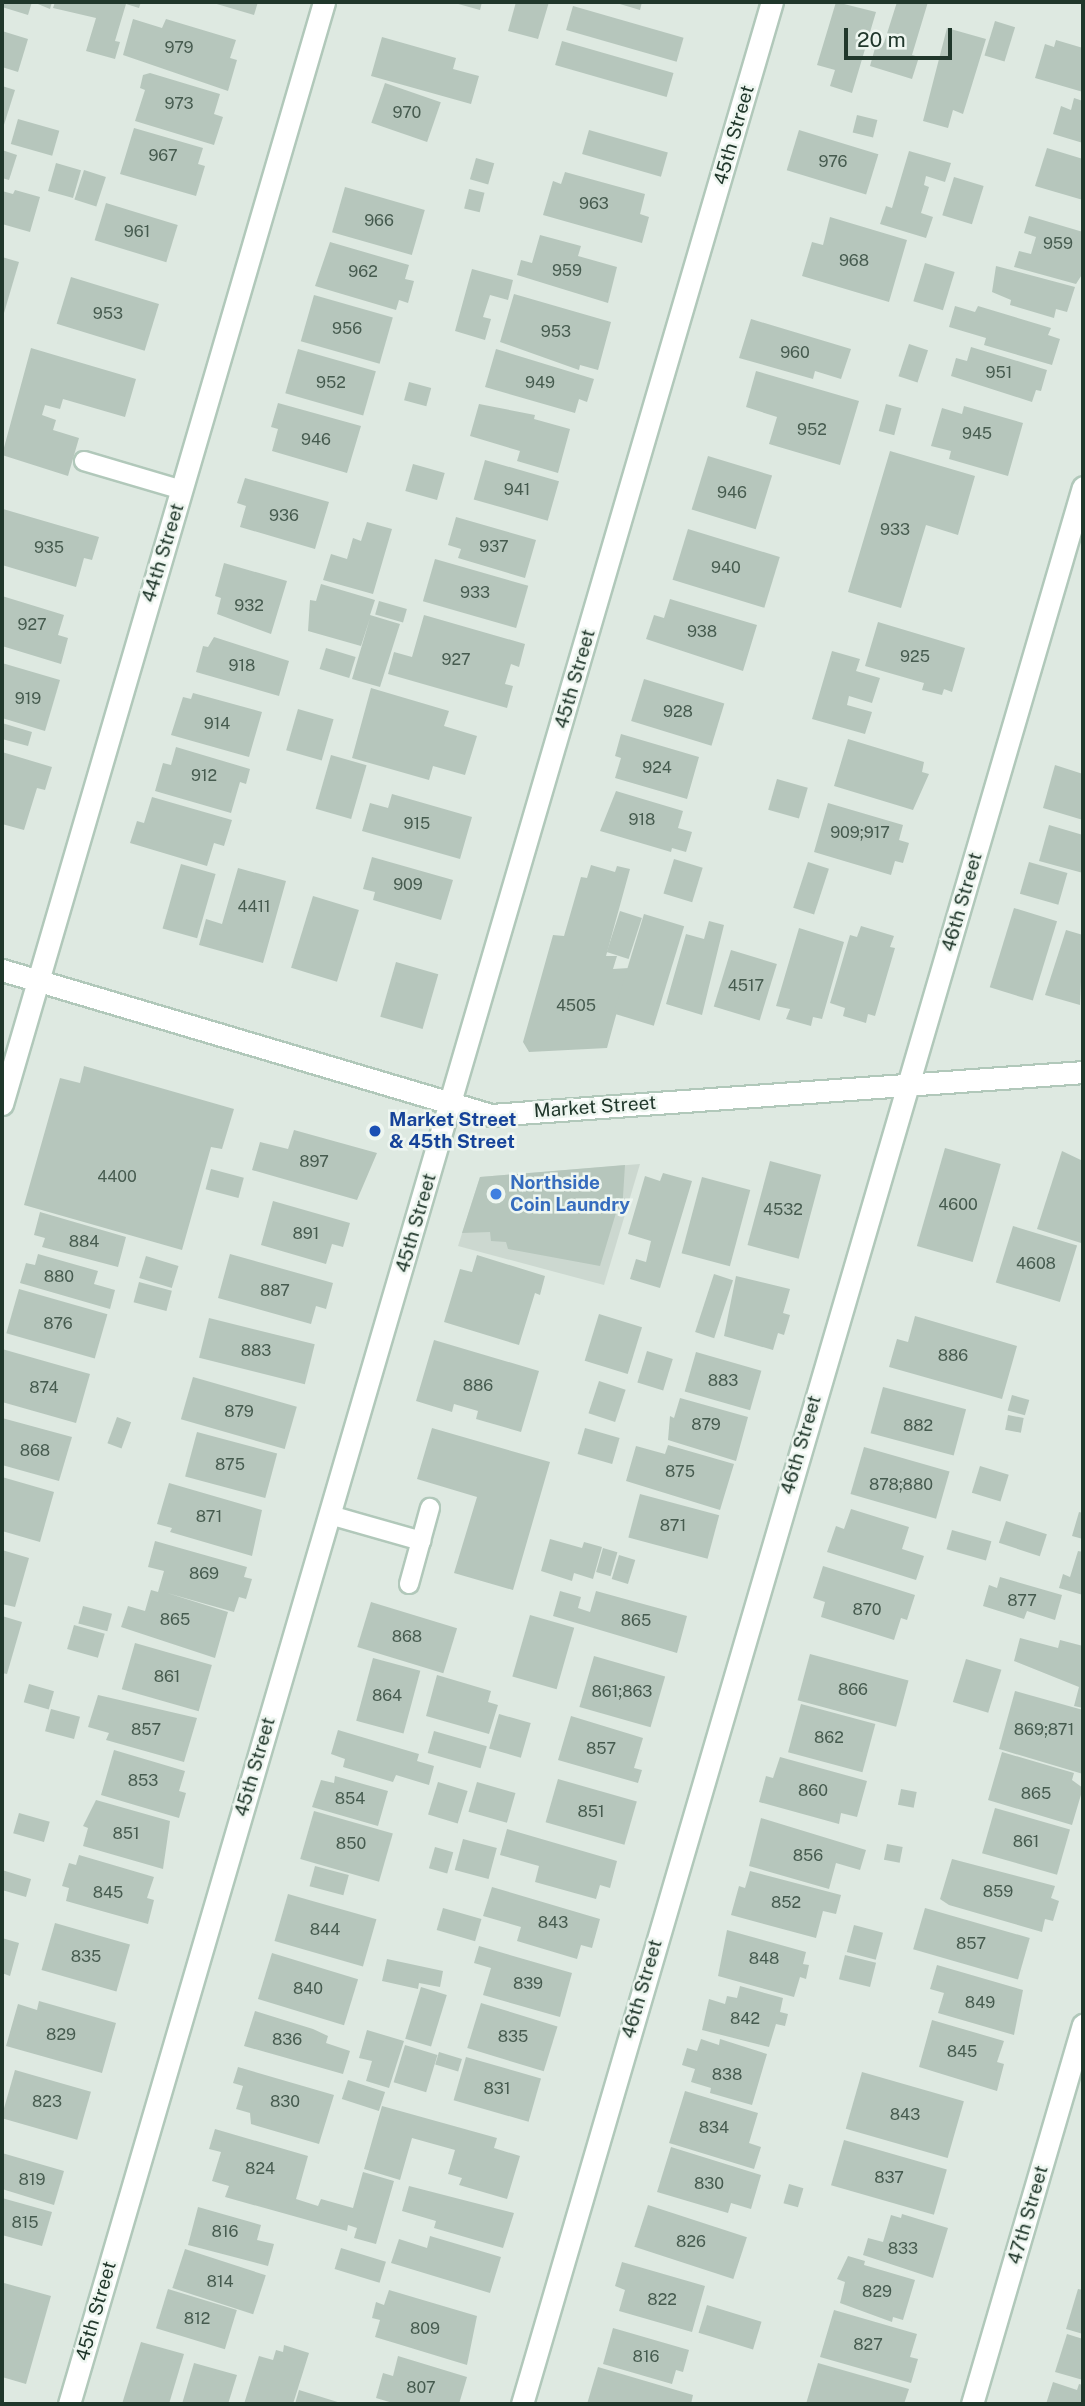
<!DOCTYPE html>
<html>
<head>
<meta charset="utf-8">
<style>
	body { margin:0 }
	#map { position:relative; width:1085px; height:2406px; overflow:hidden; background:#dee9e1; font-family:"Public Sans",sans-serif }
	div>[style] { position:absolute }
	.built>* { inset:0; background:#ccd8d0 }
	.building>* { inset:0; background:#b6c6bc; transform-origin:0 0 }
	.roads { filter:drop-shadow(2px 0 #b1c8ba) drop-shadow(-2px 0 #b1c8ba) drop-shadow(0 2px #b1c8ba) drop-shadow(0 -2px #b1c8ba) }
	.lane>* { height:18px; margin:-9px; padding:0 9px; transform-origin:9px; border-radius:9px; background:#fff }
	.street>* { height:21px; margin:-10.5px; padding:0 10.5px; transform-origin:10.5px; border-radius:10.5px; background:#fff }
	.secondary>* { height:21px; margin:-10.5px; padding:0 10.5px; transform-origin:10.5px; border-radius:10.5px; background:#fff }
	.dots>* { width:19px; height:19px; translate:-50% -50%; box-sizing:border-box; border:4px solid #eef6f0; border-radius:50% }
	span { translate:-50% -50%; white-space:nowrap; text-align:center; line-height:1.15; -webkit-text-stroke:5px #eef6f0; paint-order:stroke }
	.number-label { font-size:16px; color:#465b4f }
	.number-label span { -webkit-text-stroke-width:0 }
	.street-label { font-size:19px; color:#20372b }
	.transit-label { font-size:19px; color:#164399; font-weight:700 }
	.left { translate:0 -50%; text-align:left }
	.shop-label { font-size:19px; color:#366cbe; font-weight:700 }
	.frame { position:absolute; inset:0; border:4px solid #20372b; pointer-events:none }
	.scale { position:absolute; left:844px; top:28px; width:108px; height:32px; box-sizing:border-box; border:4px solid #20372b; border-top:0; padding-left:9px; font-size:21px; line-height:24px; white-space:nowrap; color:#20372b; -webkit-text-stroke:5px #eef6f0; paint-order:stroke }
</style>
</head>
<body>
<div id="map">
	<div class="built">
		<i style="clip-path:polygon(640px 1164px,604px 1285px,458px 1246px,480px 1177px)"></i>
	</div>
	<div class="building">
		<i style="clip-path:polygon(2px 2px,32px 2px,28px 15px,2px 7px)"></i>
		<i style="clip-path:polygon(33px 2px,52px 2px,50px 9px)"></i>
		<i style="clip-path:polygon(55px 2px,123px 4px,141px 2px,139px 8px,126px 4px,115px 41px,120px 42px,115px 59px,86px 51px,96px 18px,53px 8px)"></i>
		<i style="clip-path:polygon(210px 2px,258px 2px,254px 15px)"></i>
		<i style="clip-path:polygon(451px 2px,482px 2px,480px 10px)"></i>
		<i style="clip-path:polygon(516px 2px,549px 2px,538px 39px,508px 31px)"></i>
		<i style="clip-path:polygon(613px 2px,642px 2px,640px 10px)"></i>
		<i style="clip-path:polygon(836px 2px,876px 12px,852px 93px,830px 86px,835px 70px,817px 65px)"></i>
		<i style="clip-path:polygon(897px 2px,928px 2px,912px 55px,919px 57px,912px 79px,870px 66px,877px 41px,884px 43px)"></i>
		<i style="left:573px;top:6px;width:115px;height:25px;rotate:16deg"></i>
		<i style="clip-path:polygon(133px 19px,162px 28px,166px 19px,236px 40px,230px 58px,237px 60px,228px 91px,123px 55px)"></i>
		<i style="left:995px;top:21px;width:21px;height:36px;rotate:17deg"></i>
		<i style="clip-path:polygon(947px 28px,986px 39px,963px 114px,953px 110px,948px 128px,923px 121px)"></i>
		<i style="clip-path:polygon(2px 31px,28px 39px,18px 72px,2px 67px)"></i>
		<i style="clip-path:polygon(382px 37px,456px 58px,453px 69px,479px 76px,471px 104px,371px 76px)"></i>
		<i style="clip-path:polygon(1056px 40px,1083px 48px,1083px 92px,1035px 78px,1045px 44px,1054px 47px)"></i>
		<i style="left:562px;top:41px;width:116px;height:25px;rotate:16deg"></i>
		<i style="clip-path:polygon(150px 73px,220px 94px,214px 114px,223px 117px,214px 145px,135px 121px,145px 90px,140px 88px,143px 75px)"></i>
		<i style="left:385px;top:83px;width:59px;height:42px;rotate:19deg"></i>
		<i style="clip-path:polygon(2px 86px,15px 90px,2px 131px)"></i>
		<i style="clip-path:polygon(1074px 98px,1083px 101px,1083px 143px,1053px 134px,1061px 106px,1071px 110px)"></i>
		<i style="left:857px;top:115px;width:21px;height:18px;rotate:14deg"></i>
		<i style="left:18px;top:119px;width:43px;height:26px;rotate:16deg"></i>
		<i style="clip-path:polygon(134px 128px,203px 148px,198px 164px,205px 166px,196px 196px,120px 174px)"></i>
		<i style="left:589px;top:130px;width:82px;height:25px;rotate:16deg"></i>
		<i style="left:799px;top:130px;width:83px;height:42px;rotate:17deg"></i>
		<i style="clip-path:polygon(1047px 148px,1083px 159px,1083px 200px,1035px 186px)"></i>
		<i style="clip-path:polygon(2px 150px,17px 155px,9px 180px,2px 178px)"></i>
		<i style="clip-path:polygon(909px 151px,951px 163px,945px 182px,926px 176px,924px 185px,929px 187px,921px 213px,933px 217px,926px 238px,880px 224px,886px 206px,892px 208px)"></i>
		<i style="left:476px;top:158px;width:19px;height:22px;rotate:16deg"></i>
		<i style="left:56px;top:163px;width:26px;height:29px;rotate:16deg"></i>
		<i style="left:84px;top:170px;width:23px;height:31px;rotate:18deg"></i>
		<i style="clip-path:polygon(565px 172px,645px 194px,640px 214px,649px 217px,642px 243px,543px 215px,553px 181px,561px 184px)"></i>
		<i style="left:954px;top:177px;width:31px;height:40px;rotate:17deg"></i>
		<i style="left:345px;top:187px;width:83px;height:47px;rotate:16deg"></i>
		<i style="left:469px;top:189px;width:16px;height:20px;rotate:14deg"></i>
		<i style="clip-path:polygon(15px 190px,40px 197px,30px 232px,2px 224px,2px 191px,13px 194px)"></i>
		<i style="left:106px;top:203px;width:75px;height:39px;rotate:17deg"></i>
		<i style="clip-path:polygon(1029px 216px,1083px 232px,1083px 273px,1076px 284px,1014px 267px,1019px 251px,1031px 254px,1036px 237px,1024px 233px)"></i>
		<i style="clip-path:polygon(830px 217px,907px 240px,889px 302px,802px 276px,812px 242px,823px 245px)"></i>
		<i style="clip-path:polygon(540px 235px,581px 246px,578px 256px,617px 267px,608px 303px,517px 275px,521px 260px,532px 263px)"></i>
		<i style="clip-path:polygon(330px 242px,409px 265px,405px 279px,414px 281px,408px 303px,399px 300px,396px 310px,315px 286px)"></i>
		<i style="clip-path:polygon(2px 257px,19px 262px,4px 313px,2px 312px)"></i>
		<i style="left:925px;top:263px;width:31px;height:40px;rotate:17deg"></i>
		<i style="clip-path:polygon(996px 266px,1075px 287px,1067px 312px,1056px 309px,1054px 318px,1010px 305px,1011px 300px,992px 292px)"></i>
		<i style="clip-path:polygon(472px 269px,513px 280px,508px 300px,490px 295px,483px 317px,491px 319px,485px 340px,455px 331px)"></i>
		<i style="left:71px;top:277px;width:92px;height:49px;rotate:17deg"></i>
		<i style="clip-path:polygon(514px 294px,611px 322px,598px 370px,580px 365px,579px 370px,500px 342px)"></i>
		<i style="left:314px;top:295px;width:82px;height:48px;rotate:16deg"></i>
		<i style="clip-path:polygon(955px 306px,975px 312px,978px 306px,1051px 328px,1048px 335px,1060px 339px,1052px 365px,984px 345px,986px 338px,949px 327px)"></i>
		<i style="clip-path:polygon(751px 319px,851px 349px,841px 379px,815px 371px,813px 379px,739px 358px)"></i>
		<i style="left:909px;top:344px;width:20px;height:34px;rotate:18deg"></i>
		<i style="clip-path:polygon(971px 347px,1047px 370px,1041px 391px,1036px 390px,1032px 402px,951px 376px,956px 358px,967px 361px)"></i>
		<i style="clip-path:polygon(31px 348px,136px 379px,125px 417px,63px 399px,60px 409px,45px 405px,42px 415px,56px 420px,53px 430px,79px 438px,68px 476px,2px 455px)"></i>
		<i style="left:298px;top:349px;width:81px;height:46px;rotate:16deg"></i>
		<i style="clip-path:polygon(496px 349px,594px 379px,587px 402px,579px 399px,575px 413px,485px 387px)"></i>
		<i style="clip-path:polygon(756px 371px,859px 401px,840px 465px,769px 444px,777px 417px,746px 407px)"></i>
		<i style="left:409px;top:382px;width:23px;height:19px;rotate:15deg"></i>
		<i style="clip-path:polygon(278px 403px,361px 426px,347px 473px,272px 451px,278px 429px,271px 427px)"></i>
		<i style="clip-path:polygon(479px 404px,535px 415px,534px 419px,570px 429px,558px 473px,517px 461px,520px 451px,470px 436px)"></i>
		<i style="left:886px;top:404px;width:16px;height:28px;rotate:15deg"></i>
		<i style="clip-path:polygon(964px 406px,1023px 423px,1008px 476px,949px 459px,951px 451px,931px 446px,942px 408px,962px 414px)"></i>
		<i style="clip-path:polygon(890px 451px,975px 476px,958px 535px,926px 525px,901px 608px,848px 592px)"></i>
		<i style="left:708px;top:456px;width:67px;height:56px;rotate:17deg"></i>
		<i style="left:485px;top:460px;width:77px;height:41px;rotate:16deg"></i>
		<i style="left:413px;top:464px;width:33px;height:28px;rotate:16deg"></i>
		<i style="clip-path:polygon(245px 478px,329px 502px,315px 549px,240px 527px,246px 506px,237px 503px)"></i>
		<i style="clip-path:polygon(3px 509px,99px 537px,92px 560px,84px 558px,76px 587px,2px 565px)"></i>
		<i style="clip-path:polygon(456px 517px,536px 540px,525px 578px,458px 558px,461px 549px,448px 545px)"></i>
		<i style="clip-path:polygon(367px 522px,392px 529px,373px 594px,323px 580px,331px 554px,347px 559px,353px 538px,361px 541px)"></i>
		<i style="left:688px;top:529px;width:96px;height:53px;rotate:17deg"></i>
		<i style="left:435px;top:559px;width:97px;height:44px;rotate:16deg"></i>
		<i style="clip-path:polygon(224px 563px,287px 581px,271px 634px,217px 614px,221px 598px,215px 596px)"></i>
		<i style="clip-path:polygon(321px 584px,375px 600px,370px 615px,400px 624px,380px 687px,352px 679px,370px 618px,361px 646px,308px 631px,310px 600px,316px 601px)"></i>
		<i style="clip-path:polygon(2px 596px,64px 615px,58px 635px,68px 638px,61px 664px,2px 646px)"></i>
		<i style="clip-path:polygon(670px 599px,757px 625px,743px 671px,646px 639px,654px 615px,664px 618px)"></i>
		<i style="left:379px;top:601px;width:29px;height:14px;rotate:16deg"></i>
		<i style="clip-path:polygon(424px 615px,525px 644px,519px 667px,511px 664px,505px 684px,513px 686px,507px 708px,388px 674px,394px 652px,412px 657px)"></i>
		<i style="clip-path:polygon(878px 622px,965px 648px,952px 692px,944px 689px,942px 695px,922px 690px,924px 683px,865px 666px)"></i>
		<i style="clip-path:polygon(214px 637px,289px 661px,279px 696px,196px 672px,203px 646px,208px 647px)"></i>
		<i style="left:326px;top:648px;width:31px;height:22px;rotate:17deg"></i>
		<i style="clip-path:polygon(832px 651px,860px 659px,856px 671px,880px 678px,872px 703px,849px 696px,847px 705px,872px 712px,865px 734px,812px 719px)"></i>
		<i style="clip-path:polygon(2px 663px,60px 680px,45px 731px,2px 718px)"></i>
		<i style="left:644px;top:679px;width:84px;height:44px;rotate:17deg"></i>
		<i style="clip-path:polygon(371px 688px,449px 711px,444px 726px,477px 736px,465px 775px,433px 766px,429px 780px,352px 758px)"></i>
		<i style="clip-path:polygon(193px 693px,262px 712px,249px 757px,171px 735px,183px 697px,191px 699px)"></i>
		<i style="left:298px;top:709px;width:37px;height:43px;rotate:16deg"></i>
		<i style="clip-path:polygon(2px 723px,32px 732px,28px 746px,2px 739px)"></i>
		<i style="clip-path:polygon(621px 734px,699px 757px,687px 799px,615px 778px,621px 758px,615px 756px)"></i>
		<i style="clip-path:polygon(848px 739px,924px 762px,922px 772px,929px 774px,913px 810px,834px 786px)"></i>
		<i style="clip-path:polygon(176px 747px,250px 769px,246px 784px,240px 782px,231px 813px,155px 791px,163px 763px,171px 765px)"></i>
		<i style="clip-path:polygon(2px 752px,52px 767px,45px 790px,37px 788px,24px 830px,2px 824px)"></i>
		<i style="left:331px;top:755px;width:37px;height:56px;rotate:16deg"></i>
		<i style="clip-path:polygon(1055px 765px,1083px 774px,1083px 820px,1043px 808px)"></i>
		<i style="left:777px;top:779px;width:32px;height:32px;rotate:16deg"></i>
		<i style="clip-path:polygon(616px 791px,683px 811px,678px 828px,692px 832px,686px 852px,672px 848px,671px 852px,600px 831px)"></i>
		<i style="clip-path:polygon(392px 794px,472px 817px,460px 859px,362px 831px,370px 803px,388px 808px)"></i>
		<i style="clip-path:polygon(152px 797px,232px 820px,224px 846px,214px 843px,207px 866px,130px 843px,137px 821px,144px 823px)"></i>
		<i style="clip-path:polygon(828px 803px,903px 825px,899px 840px,909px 843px,903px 863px,895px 861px,891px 875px,814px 852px)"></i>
		<i style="clip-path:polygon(1049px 825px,1083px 835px,1083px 873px,1039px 861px)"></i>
		<i style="clip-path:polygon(372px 857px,453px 880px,441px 920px,373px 900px,375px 892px,363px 889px)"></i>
		<i style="left:674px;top:859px;width:30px;height:36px;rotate:17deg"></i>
		<i style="left:808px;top:862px;width:22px;height:48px;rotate:18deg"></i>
		<i style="left:1029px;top:862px;width:40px;height:33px;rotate:16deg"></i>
		<i style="left:181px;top:864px;width:36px;height:67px;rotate:16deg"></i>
		<i style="clip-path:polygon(591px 865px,615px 872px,617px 866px,630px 869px,606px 956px,617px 956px,613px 969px,629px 968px,607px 1048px,529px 1052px,523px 1042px,553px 935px,564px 936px,581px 877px,587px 878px)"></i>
		<i style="clip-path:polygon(238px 868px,286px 881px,263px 963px,199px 945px,206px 919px,222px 924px)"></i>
		<i style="left:313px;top:896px;width:48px;height:75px;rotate:17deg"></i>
		<i style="left:1014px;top:908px;width:45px;height:83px;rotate:17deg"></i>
		<i style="left:620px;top:911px;width:23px;height:43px;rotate:18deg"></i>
		<i style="left:644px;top:914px;width:42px;height:104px;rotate:17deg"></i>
		<i style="clip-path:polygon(709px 921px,724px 925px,702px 1015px,666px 1004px,686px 934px,704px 939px)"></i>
		<i style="clip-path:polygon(861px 926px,894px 936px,890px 947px,895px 948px,875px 1016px,868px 1014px,866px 1023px,843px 1016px,845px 1008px,830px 1003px,850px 935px,857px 937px)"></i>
		<i style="clip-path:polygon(799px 928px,844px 942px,822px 1019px,813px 1017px,811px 1026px,786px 1019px,790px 1009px,776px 1006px)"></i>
		<i style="clip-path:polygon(1066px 930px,1083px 935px,1080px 1005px,1045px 995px)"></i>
		<i style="left:731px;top:950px;width:48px;height:59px;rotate:17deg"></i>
		<i style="left:396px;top:962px;width:44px;height:57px;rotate:16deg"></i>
		<i style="clip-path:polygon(84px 1066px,234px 1109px,222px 1149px,211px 1147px,182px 1250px,24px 1205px,60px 1078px,80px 1083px)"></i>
		<i style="clip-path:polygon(294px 1130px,377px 1153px,357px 1200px,252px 1170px,260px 1142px,288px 1149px)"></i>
		<i style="left:945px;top:1148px;width:58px;height:102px;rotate:16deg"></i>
		<i style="clip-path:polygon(1062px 1151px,1083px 1161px,1081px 1243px,1037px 1229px)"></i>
		<i style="left:770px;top:1161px;width:53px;height:87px;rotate:15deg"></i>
		<i style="clip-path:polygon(625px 1165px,622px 1212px,616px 1213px,600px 1266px,508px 1249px,506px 1242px,491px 1241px,490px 1232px,462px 1233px,480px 1177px)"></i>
		<i style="left:211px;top:1169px;width:34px;height:21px;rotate:15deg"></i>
		<i style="clip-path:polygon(663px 1173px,692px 1181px,660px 1288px,630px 1279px,636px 1259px,646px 1262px,651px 1241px,628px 1234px,645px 1176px,660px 1181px)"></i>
		<i style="left:702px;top:1177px;width:50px;height:79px;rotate:15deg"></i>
		<i style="clip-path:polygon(273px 1201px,350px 1223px,343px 1247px,332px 1244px,326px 1264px,261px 1245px)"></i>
		<i style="clip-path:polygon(40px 1212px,126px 1237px,118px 1267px,42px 1247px,45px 1238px,34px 1235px)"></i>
		<i style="left:1013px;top:1226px;width:67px;height:59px;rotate:17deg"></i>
		<i style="clip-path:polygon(38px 1254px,98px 1271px,94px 1284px,115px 1290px,110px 1309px,20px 1283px,26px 1263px,35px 1265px)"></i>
		<i style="clip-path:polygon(230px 1254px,333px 1283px,326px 1309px,316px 1306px,311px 1324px,218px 1298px)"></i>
		<i style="clip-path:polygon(477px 1255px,545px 1276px,540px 1295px,535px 1293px,519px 1345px,444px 1322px,460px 1269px,472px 1272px)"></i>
		<i style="left:146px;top:1256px;width:34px;height:23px;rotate:17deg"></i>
		<i style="left:714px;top:1274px;width:20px;height:61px;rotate:18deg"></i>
		<i style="clip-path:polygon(736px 1276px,790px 1289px,783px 1313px,790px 1315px,784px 1335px,778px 1333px,773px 1350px,724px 1336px)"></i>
		<i style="left:139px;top:1282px;width:34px;height:21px;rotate:15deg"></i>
		<i style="left:19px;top:1289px;width:92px;height:46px;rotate:16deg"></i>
		<i style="left:599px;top:1314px;width:45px;height:49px;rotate:17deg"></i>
		<i style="clip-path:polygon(915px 1316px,1017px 1346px,1002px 1399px,889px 1367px,897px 1339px,908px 1342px)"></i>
		<i style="left:209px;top:1318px;width:109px;height:41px;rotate:14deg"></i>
		<i style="clip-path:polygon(434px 1340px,539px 1371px,521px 1432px,476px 1419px,478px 1411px,454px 1404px,452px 1412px,416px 1401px)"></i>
		<i style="clip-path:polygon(2px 1349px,90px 1374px,76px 1423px,2px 1402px)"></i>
		<i style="left:647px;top:1351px;width:27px;height:33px;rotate:17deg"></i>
		<i style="left:696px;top:1352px;width:68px;height:41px;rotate:16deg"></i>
		<i style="left:193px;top:1377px;width:108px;height:44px;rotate:16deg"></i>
		<i style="left:599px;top:1381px;width:28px;height:34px;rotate:18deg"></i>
		<i style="left:883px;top:1387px;width:86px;height:48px;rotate:15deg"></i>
		<i style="left:1012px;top:1395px;width:18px;height:16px;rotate:16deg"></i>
		<i style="clip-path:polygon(680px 1398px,748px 1417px,736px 1461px,668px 1440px,670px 1416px,674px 1418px)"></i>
		<i style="left:1008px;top:1415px;width:16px;height:15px;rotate:11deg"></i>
		<i style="left:117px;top:1417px;width:15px;height:28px;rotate:20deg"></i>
		<i style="clip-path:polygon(2px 1418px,72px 1437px,59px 1481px,2px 1465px)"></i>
		<i style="clip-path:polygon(432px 1428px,550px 1462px,513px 1590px,454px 1573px,477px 1497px,417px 1479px)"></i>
		<i style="left:585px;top:1428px;width:36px;height:27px;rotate:16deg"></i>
		<i style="left:197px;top:1432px;width:83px;height:46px;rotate:15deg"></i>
		<i style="clip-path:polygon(668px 1445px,734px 1464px,720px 1510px,626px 1481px,636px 1446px,665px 1454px)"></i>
		<i style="left:864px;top:1447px;width:89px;height:49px;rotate:16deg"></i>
		<i style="left:980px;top:1466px;width:30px;height:28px;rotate:17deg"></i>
		<i style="clip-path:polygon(2px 1477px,54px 1492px,40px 1542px,2px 1531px)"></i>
		<i style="clip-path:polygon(169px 1483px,262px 1510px,252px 1556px,170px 1532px,172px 1528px,157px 1524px)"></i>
		<i style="left:640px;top:1494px;width:82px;height:45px;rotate:15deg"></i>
		<i style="clip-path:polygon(851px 1509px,909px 1527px,902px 1549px,924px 1556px,916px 1580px,827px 1552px,836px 1526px,844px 1529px)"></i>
		<i style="clip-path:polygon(1079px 1512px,1083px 1513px,1083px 1539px,1072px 1536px)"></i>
		<i style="left:1006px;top:1521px;width:43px;height:23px;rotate:18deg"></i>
		<i style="left:952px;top:1530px;width:41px;height:20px;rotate:16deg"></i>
		<i style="clip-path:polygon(550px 1539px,582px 1548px,584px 1542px,602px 1547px,593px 1579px,574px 1573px,572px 1581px,541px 1571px)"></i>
		<i style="clip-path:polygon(155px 1541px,247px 1567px,244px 1577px,252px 1579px,246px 1599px,239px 1597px,234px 1612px,167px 1593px,228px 1612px,215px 1658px,121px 1627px,128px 1606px,145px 1611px,151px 1590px,158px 1592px,164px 1571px,148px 1567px)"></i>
		<i style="left:603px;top:1548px;width:15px;height:25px;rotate:16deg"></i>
		<i style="clip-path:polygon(2px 1550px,29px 1558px,15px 1607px,2px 1604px)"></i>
		<i style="clip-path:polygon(1078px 1551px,1083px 1552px,1083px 1595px,1059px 1588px,1063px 1574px,1070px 1577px)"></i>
		<i style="left:619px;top:1555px;width:17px;height:25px;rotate:17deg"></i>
		<i style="clip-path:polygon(823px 1566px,915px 1595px,907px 1620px,901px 1618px,894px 1640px,821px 1617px,825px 1602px,813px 1598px)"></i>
		<i style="clip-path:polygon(1000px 1577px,1062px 1595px,1055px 1620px,1027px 1611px,1024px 1619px,983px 1606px,989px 1585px,997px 1588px)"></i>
		<i style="clip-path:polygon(560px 1591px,581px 1597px,578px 1608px,590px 1612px,596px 1591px,687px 1616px,677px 1653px,553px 1616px)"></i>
		<i style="left:371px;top:1602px;width:90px;height:47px;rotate:17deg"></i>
		<i style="left:83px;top:1606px;width:30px;height:18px;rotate:15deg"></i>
		<i style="left:530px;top:1615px;width:46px;height:64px;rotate:16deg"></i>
		<i style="clip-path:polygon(2px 1616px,22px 1622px,7px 1674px,2px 1673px)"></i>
		<i style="left:74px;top:1625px;width:32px;height:25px;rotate:16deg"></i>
		<i style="clip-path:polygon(1020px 1638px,1058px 1648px,1060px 1640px,1083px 1646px,1083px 1708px,1074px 1706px,1079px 1687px,1014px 1661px)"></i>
		<i style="left:135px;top:1643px;width:80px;height:48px;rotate:16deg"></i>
		<i style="left:810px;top:1654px;width:102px;height:48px;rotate:15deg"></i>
		<i style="left:594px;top:1656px;width:74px;height:53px;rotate:16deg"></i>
		<i style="left:373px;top:1658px;width:49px;height:65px;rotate:15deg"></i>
		<i style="left:966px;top:1659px;width:37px;height:45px;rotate:17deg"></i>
		<i style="clip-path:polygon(437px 1675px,491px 1691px,488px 1702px,498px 1705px,489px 1734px,426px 1716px)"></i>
		<i style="left:29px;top:1684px;width:26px;height:19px;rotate:16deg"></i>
		<i style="clip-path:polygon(1015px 1691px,1083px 1710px,1083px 1774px,999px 1749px)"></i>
		<i style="clip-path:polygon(98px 1695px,197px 1718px,184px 1762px,106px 1740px,109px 1733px,88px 1727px)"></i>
		<i style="left:801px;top:1704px;width:77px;height:50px;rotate:15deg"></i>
		<i style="left:51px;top:1709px;width:30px;height:23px;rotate:15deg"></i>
		<i style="left:499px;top:1714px;width:33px;height:36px;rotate:16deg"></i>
		<i style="clip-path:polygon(571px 1716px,643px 1738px,634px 1768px,642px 1770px,638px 1783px,558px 1760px)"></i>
		<i style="clip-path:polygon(338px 1730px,419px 1754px,417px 1761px,434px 1766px,429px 1785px,396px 1775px,393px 1782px,343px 1767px,345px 1759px,331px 1754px)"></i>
		<i style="left:434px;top:1731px;width:55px;height:23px;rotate:16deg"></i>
		<i style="clip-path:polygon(114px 1750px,185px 1771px,179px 1791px,186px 1793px,179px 1818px,101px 1795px)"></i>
		<i style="clip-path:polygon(1002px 1752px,1074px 1773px,1072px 1780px,1083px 1788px,1072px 1825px,988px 1800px)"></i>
		<i style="clip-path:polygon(780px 1757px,867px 1781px,857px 1817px,841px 1813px,839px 1824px,759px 1802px,766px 1776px,773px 1778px)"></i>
		<i style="clip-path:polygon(335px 1776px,388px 1791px,378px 1826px,312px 1807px,321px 1780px,334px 1783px)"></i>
		<i style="left:558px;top:1779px;width:82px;height:45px;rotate:16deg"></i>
		<i style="left:438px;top:1782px;width:31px;height:34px;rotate:17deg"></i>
		<i style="left:477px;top:1782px;width:40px;height:31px;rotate:16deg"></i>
		<i style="left:901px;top:1789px;width:16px;height:16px;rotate:11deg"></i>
		<i style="clip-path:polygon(96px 1800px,170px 1821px,163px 1869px,83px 1846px,88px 1828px,83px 1826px)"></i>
		<i style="left:995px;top:1808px;width:78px;height:47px;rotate:16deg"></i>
		<i style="left:314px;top:1811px;width:82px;height:50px;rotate:16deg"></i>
		<i style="left:19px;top:1813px;width:32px;height:21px;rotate:16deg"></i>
		<i style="clip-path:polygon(761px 1818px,866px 1850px,860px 1870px,836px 1863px,829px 1889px,749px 1866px)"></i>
		<i style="clip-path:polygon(507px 1829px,617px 1861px,610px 1888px,600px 1885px,596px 1899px,535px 1882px,539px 1866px,500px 1855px)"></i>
		<i style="left:463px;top:1839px;width:35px;height:32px;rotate:15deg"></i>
		<i style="left:887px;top:1844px;width:16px;height:16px;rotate:11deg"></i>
		<i style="left:435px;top:1847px;width:19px;height:22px;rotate:16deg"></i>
		<i style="clip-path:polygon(79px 1855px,154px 1877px,147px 1898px,154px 1900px,148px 1924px,66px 1901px,69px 1888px,62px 1886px,69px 1863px,76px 1865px)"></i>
		<i style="clip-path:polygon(952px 1859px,1055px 1886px,1051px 1898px,1059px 1901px,1053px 1921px,1045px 1919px,1042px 1932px,949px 1905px,940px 1899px)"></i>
		<i style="left:315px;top:1866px;width:35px;height:21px;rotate:15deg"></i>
		<i style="clip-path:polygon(2px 1870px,31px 1879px,26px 1897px,2px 1890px)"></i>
		<i style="clip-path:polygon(750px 1871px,841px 1895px,836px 1914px,823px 1911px,816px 1938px,731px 1915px,739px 1886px,745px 1888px)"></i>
		<i style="clip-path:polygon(492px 1887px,600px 1919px,592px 1948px,581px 1945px,577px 1959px,517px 1941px,521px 1927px,483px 1916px)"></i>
		<i style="left:288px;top:1894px;width:92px;height:49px;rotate:16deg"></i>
		<i style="left:443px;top:1908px;width:40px;height:23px;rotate:16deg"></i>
		<i style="left:925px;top:1908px;width:109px;height:43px;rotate:16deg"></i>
		<i style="left:55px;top:1923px;width:78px;height:49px;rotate:16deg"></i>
		<i style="left:854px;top:1925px;width:30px;height:28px;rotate:15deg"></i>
		<i style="clip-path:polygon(727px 1930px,806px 1952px,803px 1964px,809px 1965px,806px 1979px,800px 1977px,794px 1997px,718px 1976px)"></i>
		<i style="clip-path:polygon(2px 1938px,19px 1943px,10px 1976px,2px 1973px)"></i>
		<i style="clip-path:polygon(479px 1946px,572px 1973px,560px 2017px,483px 1995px,491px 1968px,474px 1963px)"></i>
		<i style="left:272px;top:1953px;width:90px;height:48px;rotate:17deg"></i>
		<i style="left:845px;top:1955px;width:32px;height:25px;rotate:14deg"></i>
		<i style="clip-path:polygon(387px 1959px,443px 1971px,440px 1987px,419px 1983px,418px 1989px,382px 1981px)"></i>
		<i style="clip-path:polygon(937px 1965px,1023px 1990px,1014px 2035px,938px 2013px,944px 1993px,930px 1989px)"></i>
		<i style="clip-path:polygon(740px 1986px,783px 1998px,780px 2012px,788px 2014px,785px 2026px,776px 2024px,769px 2047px,702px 2030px,709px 1999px,725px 2004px,727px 1996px,737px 1998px)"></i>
		<i style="left:421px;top:1987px;width:27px;height:54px;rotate:17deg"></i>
		<i style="clip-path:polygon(39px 2001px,116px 2023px,102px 2073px,6px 2046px,18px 2004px,37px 2010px)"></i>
		<i style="left:481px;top:2003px;width:80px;height:47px;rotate:17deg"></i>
		<i style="clip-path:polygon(255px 2011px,313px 2029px,328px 2036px,326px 2043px,350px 2051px,343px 2074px,244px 2046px)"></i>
		<i style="clip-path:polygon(932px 2020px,1004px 2041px,997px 2062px,1004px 2064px,997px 2091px,919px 2067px)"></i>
		<i style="clip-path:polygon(367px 2030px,404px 2041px,389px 2088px,366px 2081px,372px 2061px,359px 2058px)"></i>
		<i style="clip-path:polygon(701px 2039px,719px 2045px,720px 2039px,767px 2054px,752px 2105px,710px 2093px,711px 2088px,691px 2082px,695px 2069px,682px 2065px,687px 2048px,697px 2051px)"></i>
		<i style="left:405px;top:2045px;width:34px;height:39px;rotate:17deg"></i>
		<i style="left:439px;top:2052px;width:24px;height:13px;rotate:17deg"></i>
		<i style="left:466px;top:2057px;width:78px;height:45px;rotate:16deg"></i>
		<i style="clip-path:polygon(238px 2067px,334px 2095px,319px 2144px,251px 2124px,250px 2113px,236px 2109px,243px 2086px,233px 2083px)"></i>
		<i style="left:15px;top:2070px;width:79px;height:50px;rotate:16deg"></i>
		<i style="left:862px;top:2072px;width:106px;height:59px;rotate:16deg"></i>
		<i style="left:348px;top:2080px;width:39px;height:20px;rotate:18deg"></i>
		<i style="clip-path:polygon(685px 2091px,758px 2113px,749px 2143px,761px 2147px,754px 2169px,669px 2143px)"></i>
		<i style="clip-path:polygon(382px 2106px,497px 2138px,494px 2148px,520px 2156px,507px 2199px,459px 2185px,462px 2178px,448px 2174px,455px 2150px,412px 2138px,400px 2180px,364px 2169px)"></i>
		<i style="clip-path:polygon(215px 2129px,308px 2156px,296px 2199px,318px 2206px,321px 2199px,353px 2208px,363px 2172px,394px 2181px,376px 2244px,354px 2238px,357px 2228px,348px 2225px,347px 2231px,225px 2197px,229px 2186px,212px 2181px,221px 2152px,209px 2149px)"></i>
		<i style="left:844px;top:2140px;width:107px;height:47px;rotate:16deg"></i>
		<i style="clip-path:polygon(671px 2147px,761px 2175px,751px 2209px,731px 2203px,728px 2213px,657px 2192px)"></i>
		<i style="clip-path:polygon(2px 2153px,64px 2171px,54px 2205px,2px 2189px)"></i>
		<i style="left:789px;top:2184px;width:15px;height:20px;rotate:16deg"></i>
		<i style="clip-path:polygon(409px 2186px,514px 2213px,503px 2248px,434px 2228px,436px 2221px,402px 2211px)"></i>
		<i style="clip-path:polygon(2px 2198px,52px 2212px,42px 2246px,2px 2235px)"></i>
		<i style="left:648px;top:2205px;width:104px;height:44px;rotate:18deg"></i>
		<i style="clip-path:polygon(198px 2207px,261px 2225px,257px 2240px,274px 2244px,268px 2266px,188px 2245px)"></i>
		<i style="clip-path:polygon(902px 2214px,948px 2228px,933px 2278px,863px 2255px,868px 2238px,883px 2242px,891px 2215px,901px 2218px)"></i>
		<i style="clip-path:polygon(430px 2236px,501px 2257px,490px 2293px,391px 2263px,399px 2239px,427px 2248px)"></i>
		<i style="left:341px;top:2248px;width:47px;height:22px;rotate:17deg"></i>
		<i style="left:185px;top:2249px;width:85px;height:41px;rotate:18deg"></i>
		<i style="clip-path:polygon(848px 2256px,865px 2261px,864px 2265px,915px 2280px,903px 2320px,893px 2317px,892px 2322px,840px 2303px,845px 2282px,837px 2279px)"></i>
		<i style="clip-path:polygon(622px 2262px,705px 2286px,692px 2332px,619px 2311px,625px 2290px,615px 2286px)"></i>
		<i style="clip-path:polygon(4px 2283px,51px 2296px,26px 2384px,2px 2377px)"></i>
		<i style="left:168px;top:2289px;width:72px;height:41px;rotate:17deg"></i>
		<i style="clip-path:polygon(1078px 2289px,1083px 2290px,1083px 2334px,1066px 2329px)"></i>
		<i style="clip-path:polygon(389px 2290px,477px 2316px,467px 2365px,375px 2337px,380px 2320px,372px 2318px,376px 2302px,384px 2305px)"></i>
		<i style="left:707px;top:2305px;width:57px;height:29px;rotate:17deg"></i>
		<i style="clip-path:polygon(834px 2310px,917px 2334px,910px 2357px,918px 2359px,911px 2383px,820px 2357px)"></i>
		<i style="clip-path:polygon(613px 2328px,689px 2350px,683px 2372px,676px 2370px,672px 2384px,603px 2364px)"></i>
		<i style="clip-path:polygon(1067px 2334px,1083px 2339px,1083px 2380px,1055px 2372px)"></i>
		<i style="clip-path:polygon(141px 2342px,184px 2354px,169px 2404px,122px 2404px)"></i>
		<i style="clip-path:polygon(284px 2345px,309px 2353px,293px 2404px,244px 2404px,259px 2356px,273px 2360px,276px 2350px,283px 2352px)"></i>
		<i style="clip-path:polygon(398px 2356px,467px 2377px,459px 2404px,396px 2404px,376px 2398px,383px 2373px,393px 2376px)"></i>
		<i style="clip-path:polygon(194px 2363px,237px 2375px,228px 2404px,182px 2404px)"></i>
		<i style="clip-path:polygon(818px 2363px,909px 2389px,904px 2404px,806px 2404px)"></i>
		<i style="clip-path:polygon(598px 2367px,693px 2395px,691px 2404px,587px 2404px)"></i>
		<i style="clip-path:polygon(1053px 2382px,1077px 2390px,1079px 2384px,1083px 2385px,1083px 2404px,1046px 2404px)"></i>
		<i style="clip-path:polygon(299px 2390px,344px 2404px,295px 2404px)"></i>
	</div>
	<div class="roads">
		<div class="lane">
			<i style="left:84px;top:461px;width:102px;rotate:16.5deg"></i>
			<i style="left:330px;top:1515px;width:95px;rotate:15.9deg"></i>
			<i style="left:409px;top:1584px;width:79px;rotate:-74.6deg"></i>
		</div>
		<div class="street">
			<i style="left:2px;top:1104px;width:1148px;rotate:-73.71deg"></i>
			<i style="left:69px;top:2404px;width:2503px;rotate:-73.69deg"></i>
			<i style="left:522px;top:2404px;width:1997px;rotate:-73.69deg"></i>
			<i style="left:972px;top:2404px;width:395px;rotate:-73.7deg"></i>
		</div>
		<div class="secondary">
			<i style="left:2px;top:970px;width:510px;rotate:16.52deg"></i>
			<i style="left:491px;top:1115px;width:594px;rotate:-4.15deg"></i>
		</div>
	</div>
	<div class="dots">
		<i style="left:375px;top:1131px;background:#1a4fb4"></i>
		<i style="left:496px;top:1194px;background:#3f7fe0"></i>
	</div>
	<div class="number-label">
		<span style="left:179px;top:48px">979</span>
		<span style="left:179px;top:104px">973</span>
		<span style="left:407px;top:113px">970</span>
		<span style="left:163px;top:156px">967</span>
		<span style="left:833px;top:162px">976</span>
		<span style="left:594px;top:204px">963</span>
		<span style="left:379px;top:221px">966</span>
		<span style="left:137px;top:232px">961</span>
		<span style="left:1058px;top:244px">959</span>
		<span style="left:854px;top:261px">968</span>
		<span style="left:567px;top:271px">959</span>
		<span style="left:363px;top:272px">962</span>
		<span style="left:108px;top:314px">953</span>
		<span style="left:347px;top:329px">956</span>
		<span style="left:556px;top:332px">953</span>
		<span style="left:795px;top:353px">960</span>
		<span style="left:999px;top:373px">951</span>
		<span style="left:331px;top:383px">952</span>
		<span style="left:540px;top:383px">949</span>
		<span style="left:812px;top:430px">952</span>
		<span style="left:977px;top:434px">945</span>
		<span style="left:316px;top:440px">946</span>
		<span style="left:517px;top:490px">941</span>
		<span style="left:732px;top:493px">946</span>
		<span style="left:284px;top:516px">936</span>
		<span style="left:895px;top:530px">933</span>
		<span style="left:494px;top:547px">937</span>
		<span style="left:49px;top:548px">935</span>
		<span style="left:726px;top:568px">940</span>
		<span style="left:475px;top:593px">933</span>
		<span style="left:249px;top:606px">932</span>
		<span style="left:32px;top:625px">927</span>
		<span style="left:702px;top:632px">938</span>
		<span style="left:915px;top:657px">925</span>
		<span style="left:456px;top:660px">927</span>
		<span style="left:242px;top:666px">918</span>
		<span style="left:28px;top:699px">919</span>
		<span style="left:678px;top:712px">928</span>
		<span style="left:217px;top:724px">914</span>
		<span style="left:657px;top:768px">924</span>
		<span style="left:204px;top:776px">912</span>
		<span style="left:642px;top:820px">918</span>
		<span style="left:417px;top:824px">915</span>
		<span style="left:860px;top:833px">909;917</span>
		<span style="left:408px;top:885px">909</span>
		<span style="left:254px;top:907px">4411</span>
		<span style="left:746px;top:986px">4517</span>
		<span style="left:576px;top:1006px">4505</span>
		<span style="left:314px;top:1162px">897</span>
		<span style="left:117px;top:1177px">4400</span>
		<span style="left:958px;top:1205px">4600</span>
		<span style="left:783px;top:1210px">4532</span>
		<span style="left:306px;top:1234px">891</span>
		<span style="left:84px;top:1242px">884</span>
		<span style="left:1036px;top:1264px">4608</span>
		<span style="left:59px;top:1277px">880</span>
		<span style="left:275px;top:1291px">887</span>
		<span style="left:58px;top:1324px">876</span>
		<span style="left:256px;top:1351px">883</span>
		<span style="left:953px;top:1356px">886</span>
		<span style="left:723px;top:1381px">883</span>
		<span style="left:478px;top:1386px">886</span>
		<span style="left:44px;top:1388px">874</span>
		<span style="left:239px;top:1412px">879</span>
		<span style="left:706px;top:1425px">879</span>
		<span style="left:918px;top:1426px">882</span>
		<span style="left:35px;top:1451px">868</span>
		<span style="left:230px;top:1465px">875</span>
		<span style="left:680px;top:1472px">875</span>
		<span style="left:901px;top:1485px">878;880</span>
		<span style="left:209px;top:1517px">871</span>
		<span style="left:673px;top:1526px">871</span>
		<span style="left:204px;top:1574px">869</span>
		<span style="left:1022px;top:1601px">877</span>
		<span style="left:867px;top:1610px">870</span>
		<span style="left:175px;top:1620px">865</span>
		<span style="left:636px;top:1621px">865</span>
		<span style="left:407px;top:1637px">868</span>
		<span style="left:167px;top:1677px">861</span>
		<span style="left:853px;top:1690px">866</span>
		<span style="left:622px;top:1692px">861;863</span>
		<span style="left:387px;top:1696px">864</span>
		<span style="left:146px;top:1730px">857</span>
		<span style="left:1044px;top:1730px">869;871</span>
		<span style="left:829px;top:1738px">862</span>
		<span style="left:601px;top:1749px">857</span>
		<span style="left:143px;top:1781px">853</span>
		<span style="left:813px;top:1791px">860</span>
		<span style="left:1036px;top:1794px">865</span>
		<span style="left:350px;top:1799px">854</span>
		<span style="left:591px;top:1812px">851</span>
		<span style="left:126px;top:1834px">851</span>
		<span style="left:1026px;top:1842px">861</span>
		<span style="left:351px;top:1844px">850</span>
		<span style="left:808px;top:1856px">856</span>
		<span style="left:998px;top:1892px">859</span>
		<span style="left:108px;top:1893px">845</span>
		<span style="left:786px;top:1903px">852</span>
		<span style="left:553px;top:1923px">843</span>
		<span style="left:325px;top:1930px">844</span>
		<span style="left:971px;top:1944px">857</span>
		<span style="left:86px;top:1957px">835</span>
		<span style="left:764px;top:1959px">848</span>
		<span style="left:528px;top:1984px">839</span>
		<span style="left:308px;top:1989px">840</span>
		<span style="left:980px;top:2003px">849</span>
		<span style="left:745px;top:2019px">842</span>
		<span style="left:61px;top:2035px">829</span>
		<span style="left:513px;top:2037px">835</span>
		<span style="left:287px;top:2040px">836</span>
		<span style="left:962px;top:2052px">845</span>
		<span style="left:727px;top:2075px">838</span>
		<span style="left:497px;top:2089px">831</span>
		<span style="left:47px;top:2102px">823</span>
		<span style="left:285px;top:2102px">830</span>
		<span style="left:905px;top:2115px">843</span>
		<span style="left:714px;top:2128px">834</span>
		<span style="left:260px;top:2169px">824</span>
		<span style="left:889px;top:2178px">837</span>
		<span style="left:32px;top:2180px">819</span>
		<span style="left:709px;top:2184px">830</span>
		<span style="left:25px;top:2223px">815</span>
		<span style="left:225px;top:2232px">816</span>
		<span style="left:691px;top:2242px">826</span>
		<span style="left:903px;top:2249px">833</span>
		<span style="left:220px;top:2282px">814</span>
		<span style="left:877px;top:2292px">829</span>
		<span style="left:662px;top:2300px">822</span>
		<span style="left:197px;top:2319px">812</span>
		<span style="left:425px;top:2329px">809</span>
		<span style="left:868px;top:2345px">827</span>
		<span style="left:646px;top:2357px">816</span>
		<span style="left:421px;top:2388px">807</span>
	</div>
	<div class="street-label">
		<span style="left:734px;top:135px;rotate:-74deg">45th Street</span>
		<span style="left:163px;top:553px;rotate:-73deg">44th Street</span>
		<span style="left:575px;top:679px;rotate:-74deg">45th Street</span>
		<span style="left:962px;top:902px;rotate:-74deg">46th Street</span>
		<span style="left:595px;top:1107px;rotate:-4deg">Market Street</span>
		<span style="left:416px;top:1223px;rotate:-74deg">45th Street</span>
		<span style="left:801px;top:1445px;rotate:-74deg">46th Street</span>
		<span style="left:255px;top:1767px;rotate:-74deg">45th Street</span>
		<span style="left:642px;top:1989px;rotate:-74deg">46th Street</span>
		<span style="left:1028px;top:2215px;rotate:-74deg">47th Street</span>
		<span style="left:96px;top:2311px;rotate:-74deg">45th Street</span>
	</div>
	<div class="transit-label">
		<span class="left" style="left:389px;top:1131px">Market Street<br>&amp; 45th Street</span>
	</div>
	<div class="shop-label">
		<span class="left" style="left:510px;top:1194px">Northside<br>Coin Laundry</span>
	</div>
	<div class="frame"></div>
	<div class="scale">20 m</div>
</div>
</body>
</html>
